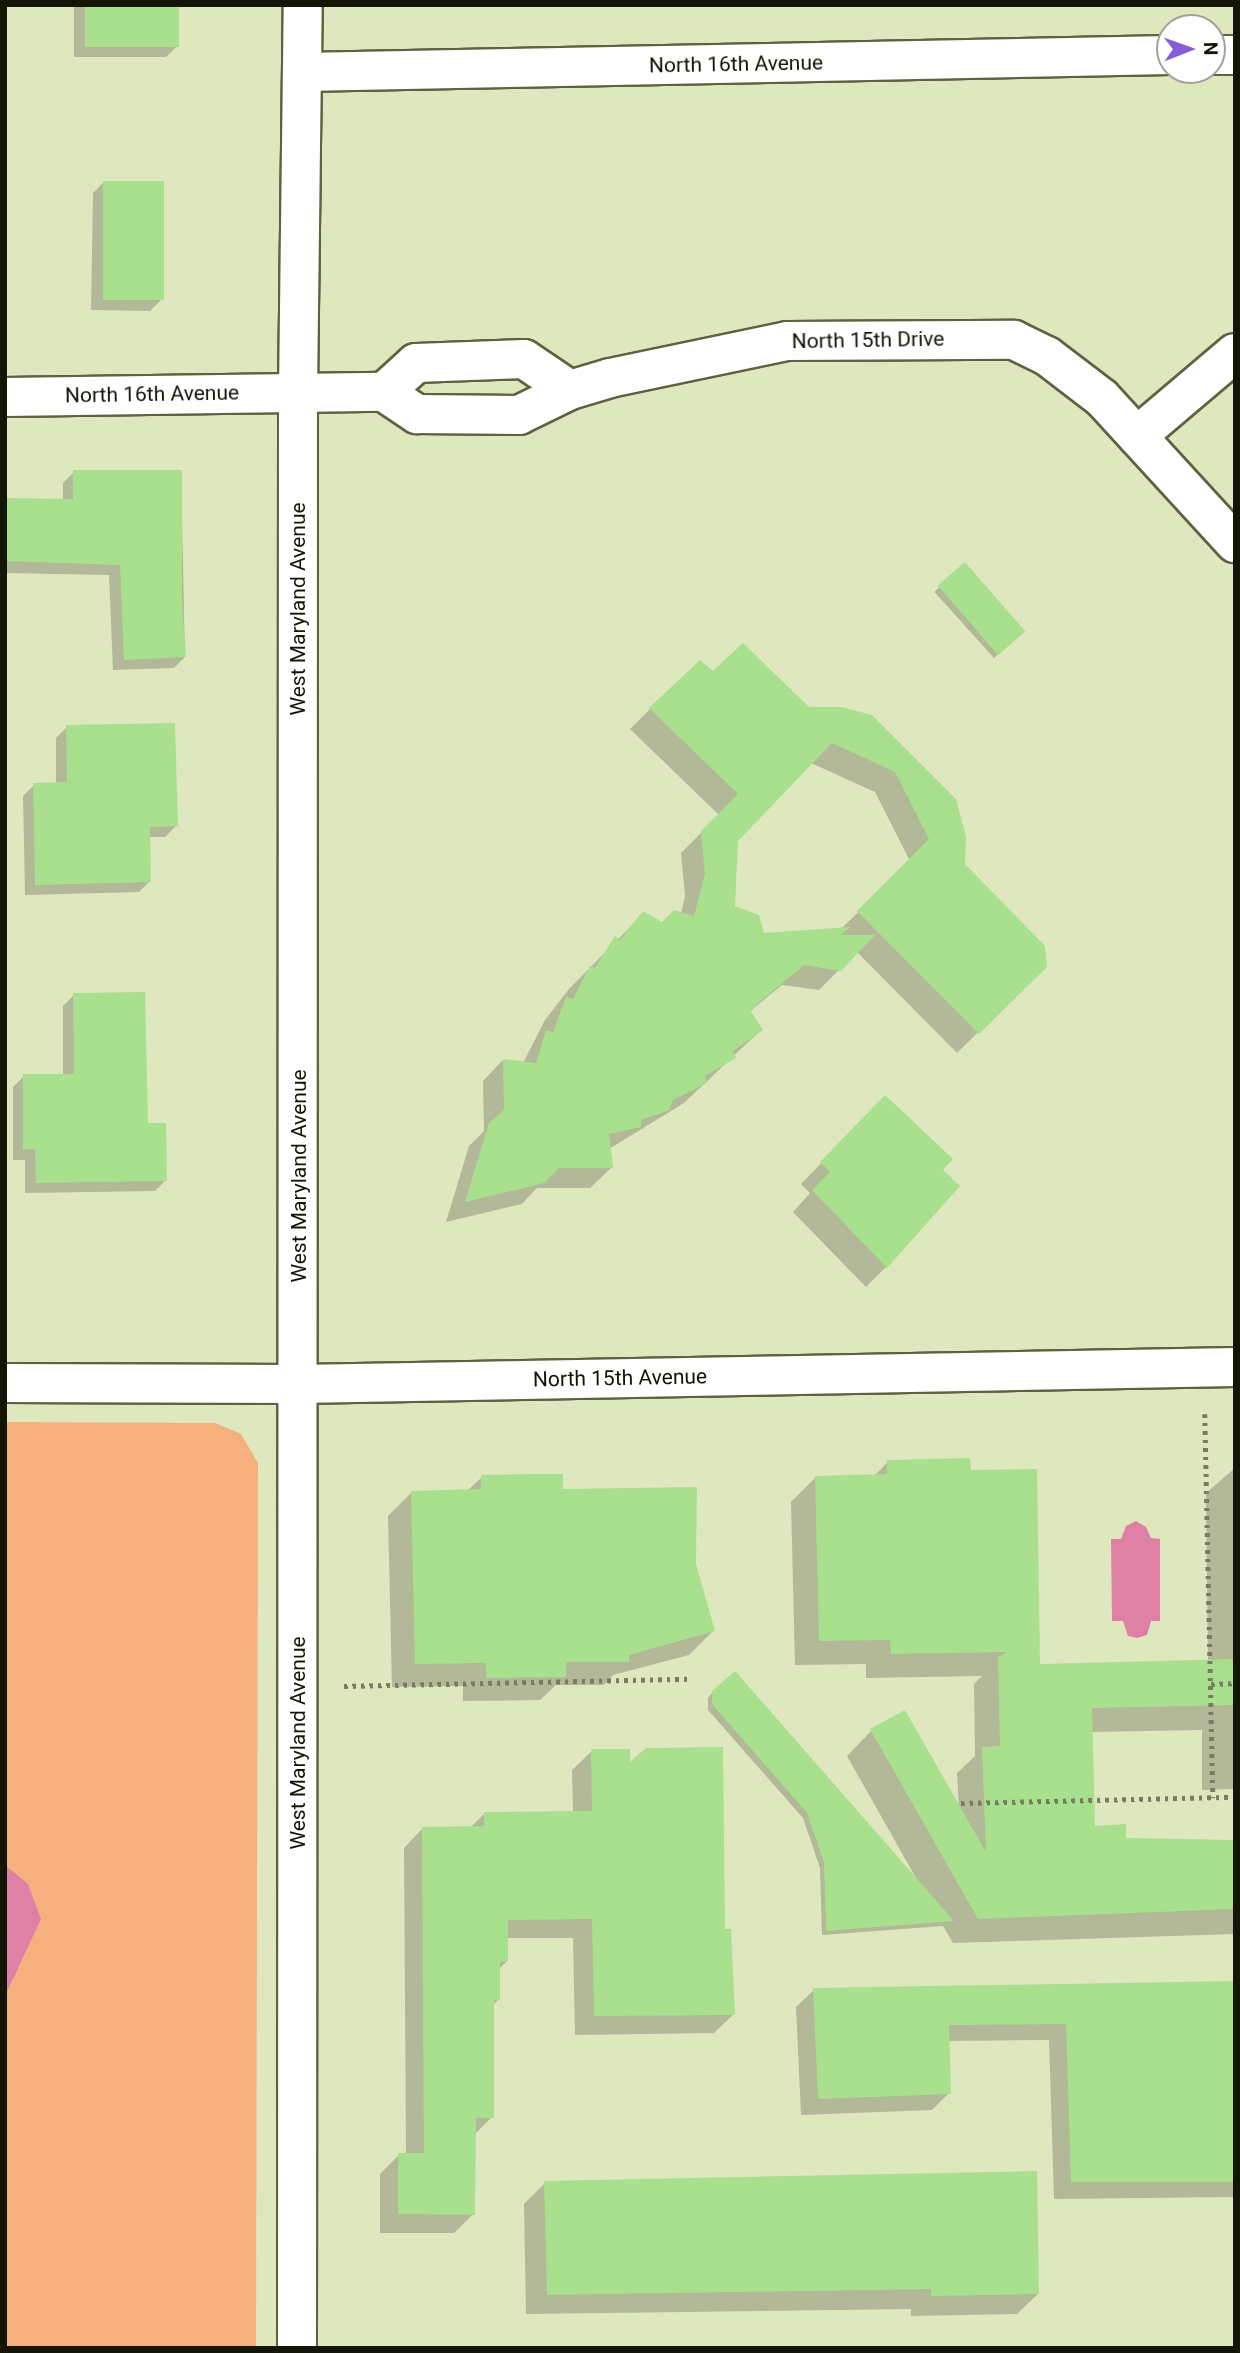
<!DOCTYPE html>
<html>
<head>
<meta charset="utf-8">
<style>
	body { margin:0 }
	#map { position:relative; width:1240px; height:2353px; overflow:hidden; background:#dfe7be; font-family:Roboto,sans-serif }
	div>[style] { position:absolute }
	.green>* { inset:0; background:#f6b07e }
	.water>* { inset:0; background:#df80a5 }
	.shadow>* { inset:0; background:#0003; transform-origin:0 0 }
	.building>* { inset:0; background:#a8e08e; transform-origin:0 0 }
	.path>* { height:4.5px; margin-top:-2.25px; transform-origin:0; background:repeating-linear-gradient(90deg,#787d62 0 3.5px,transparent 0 8.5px) }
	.roads { filter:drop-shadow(2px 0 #5d633f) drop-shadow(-2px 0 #5d633f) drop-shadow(0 2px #5d633f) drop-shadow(0 -2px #5d633f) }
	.minor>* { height:38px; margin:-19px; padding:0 19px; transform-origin:19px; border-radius:19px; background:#fff }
	.tertiary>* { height:38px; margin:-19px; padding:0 19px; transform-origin:19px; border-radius:19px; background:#fff }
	span { translate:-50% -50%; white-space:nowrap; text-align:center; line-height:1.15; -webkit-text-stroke:5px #fff; paint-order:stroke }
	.street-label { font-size:21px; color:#131507 }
	.frame { position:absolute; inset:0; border:7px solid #131507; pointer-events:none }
	.north { position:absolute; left:1156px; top:14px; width:70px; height:70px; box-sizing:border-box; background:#fff; border:2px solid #a1a19c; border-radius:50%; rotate:89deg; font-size:19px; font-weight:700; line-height:28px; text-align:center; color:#131507 }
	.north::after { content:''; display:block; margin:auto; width:24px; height:32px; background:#875dd7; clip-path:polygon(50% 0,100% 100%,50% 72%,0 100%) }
</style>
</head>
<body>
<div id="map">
	<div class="green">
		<i style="clip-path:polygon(5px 1422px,215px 1423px,241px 1434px,258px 1463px,256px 2348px,5px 2348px)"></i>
	</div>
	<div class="water">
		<i style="clip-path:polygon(1136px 1521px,1146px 1527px,1151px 1538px,1160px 1539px,1160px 1621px,1151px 1621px,1147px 1635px,1137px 1638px,1128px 1636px,1123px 1621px,1112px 1621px,1111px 1539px,1121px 1539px,1126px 1526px)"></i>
		<i style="clip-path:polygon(5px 1865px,28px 1884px,41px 1919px,5px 1996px)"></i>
	</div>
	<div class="shadow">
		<i style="clip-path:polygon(74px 5px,177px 5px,177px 46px,166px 57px,74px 57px)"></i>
		<i style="clip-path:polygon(104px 182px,161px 300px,150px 311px,91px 310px,93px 193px)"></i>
		<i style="clip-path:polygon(74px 472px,181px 472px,185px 657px,174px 668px,113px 670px,109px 575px,5px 573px,5px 500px,63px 501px,63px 483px)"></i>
		<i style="left:964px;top:565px;width:89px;height:40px;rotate:48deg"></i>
		<i style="clip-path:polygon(evenodd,713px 673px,808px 709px,871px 716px,963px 865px,1045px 966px,957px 1053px,857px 952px,819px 990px,782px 985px,749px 1012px,761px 1030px,684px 1103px,609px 1149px,611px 1168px,590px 1188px,537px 1188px,522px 1204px,446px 1222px,469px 1146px,484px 1131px,483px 1081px,503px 1060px,523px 1063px,545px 1020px,569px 989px,644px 913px,662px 925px,681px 914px,685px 896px,681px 853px,719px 815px,630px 729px,650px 709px,713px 673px,811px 763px,875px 792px,910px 861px,841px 929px,763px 935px,733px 907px,736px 841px,811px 763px)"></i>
		<i style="clip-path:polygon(67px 727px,176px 826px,165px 837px,149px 837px,150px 881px,139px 892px,25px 895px,23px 796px,34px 785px,56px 784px,56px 738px)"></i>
		<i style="clip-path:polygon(74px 995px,146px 1124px,166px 1180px,155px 1191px,25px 1193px,25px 1160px,13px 1160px,13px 1087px,24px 1076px,63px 1076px,63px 1006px)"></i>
		<i style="clip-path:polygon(865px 1118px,940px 1170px,886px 1267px,866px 1287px,793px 1212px,810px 1193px,801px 1184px)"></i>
		<i style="clip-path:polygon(888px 1462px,969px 1472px,1039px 1665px,1208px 1662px,1206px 1493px,1235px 1468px,1235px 1789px,1202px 1790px,1202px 1730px,1091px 1732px,1093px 1827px,1124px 1840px,1235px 1840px,1235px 1934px,953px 1943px,943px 1926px,822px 1935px,820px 1868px,803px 1818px,708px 1710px,708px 1698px,713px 1692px,916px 1878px,847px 1756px,871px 1731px,959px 1809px,957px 1773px,975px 1756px,974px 1684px,982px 1676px,866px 1678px,866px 1664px,795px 1665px,791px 1502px,816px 1477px,874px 1476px)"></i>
		<i style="clip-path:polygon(482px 1477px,562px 1491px,695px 1564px,713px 1631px,689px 1655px,613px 1675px,604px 1685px,556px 1685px,540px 1700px,463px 1701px,463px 1686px,392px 1687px,388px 1516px,412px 1492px,467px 1491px)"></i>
		<i style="clip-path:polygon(592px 1751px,628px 1766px,723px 1931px,734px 2014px,714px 2033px,575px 2035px,573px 1938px,506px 1938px,507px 1961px,499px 1969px,499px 1999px,492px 2006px,492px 2117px,474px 2135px,473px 2214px,454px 2233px,380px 2233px,380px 2174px,399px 2155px,406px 2155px,404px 1848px,423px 1828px,470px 1828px,485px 1813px,573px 1812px,572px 1770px)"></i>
		<i style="clip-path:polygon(1235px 1983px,1235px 2197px,1054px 2199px,1049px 2040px,948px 2041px,949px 2093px,932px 2110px,801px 2115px,796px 2007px,814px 1990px)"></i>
		<i style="clip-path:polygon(545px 2183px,1038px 2294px,1017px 2314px,911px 2316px,911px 2309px,526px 2314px,524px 2204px)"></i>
	</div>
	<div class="building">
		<i style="left:85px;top:5px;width:94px;height:42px"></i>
		<i style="left:103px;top:181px;width:61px;height:119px"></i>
		<i style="clip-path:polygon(73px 470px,182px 470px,182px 604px,186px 657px,124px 660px,120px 565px,5px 561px,5px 498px,73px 499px)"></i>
		<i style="left:965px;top:562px;width:92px;height:36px;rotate:49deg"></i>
		<i style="clip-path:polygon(743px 643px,809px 707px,842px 707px,872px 715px,956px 799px,966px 837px,965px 864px,1045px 946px,1047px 967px,979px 1034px,857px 911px,929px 839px,895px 772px,832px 743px,738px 841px,735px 906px,759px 915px,764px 933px,850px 927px,841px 935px,875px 935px,841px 971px,804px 965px,750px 1010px,763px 1030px,733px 1051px,736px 1058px,705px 1076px,707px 1083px,673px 1100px,669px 1110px,641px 1120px,641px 1127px,609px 1134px,613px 1168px,559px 1168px,544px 1183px,465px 1202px,489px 1123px,504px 1110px,503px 1059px,536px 1063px,546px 1030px,553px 1032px,566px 997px,573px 999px,590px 966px,595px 968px,615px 936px,620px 940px,643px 911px,662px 922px,674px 910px,694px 916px,705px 874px,701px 831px,738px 794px,649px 708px,700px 660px,713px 671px)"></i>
		<i style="clip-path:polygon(175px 723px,178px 826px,150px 827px,151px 882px,35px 885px,33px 783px,67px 782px,66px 725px)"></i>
		<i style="clip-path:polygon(145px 992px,148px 1123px,166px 1123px,167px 1181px,36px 1183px,35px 1149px,23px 1150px,23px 1074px,74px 1074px,73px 993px)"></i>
		<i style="clip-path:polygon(885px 1095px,953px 1159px,943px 1170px,960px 1186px,887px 1268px,812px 1190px,830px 1172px,820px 1162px)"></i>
		<i style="clip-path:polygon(970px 1458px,971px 1470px,1037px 1469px,1040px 1664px,1235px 1659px,1235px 1705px,1092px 1708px,1095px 1826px,1126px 1824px,1126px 1838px,1235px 1840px,1235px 1909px,978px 1919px,870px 1729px,905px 1710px,986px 1852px,982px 1747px,1000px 1746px,998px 1657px,1007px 1652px,891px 1654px,890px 1640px,819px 1641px,815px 1476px,887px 1474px,887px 1460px)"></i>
		<i style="clip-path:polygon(533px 1474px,563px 1474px,563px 1489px,697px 1487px,696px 1564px,715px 1631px,629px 1655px,629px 1662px,566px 1662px,566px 1677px,486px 1678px,486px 1663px,415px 1664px,411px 1491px,481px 1489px,481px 1475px)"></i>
		<i style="clip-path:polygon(735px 1671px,954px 1921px,826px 1931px,824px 1862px,807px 1813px,712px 1704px,712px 1691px)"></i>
		<i style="clip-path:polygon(723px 1747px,725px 1929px,731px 1929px,735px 2015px,594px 2016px,592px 1919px,508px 1920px,508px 1961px,500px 1962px,500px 2000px,494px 2000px,494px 2118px,476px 2118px,475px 2215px,398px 2214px,398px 2153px,424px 2153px,422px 1827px,484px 1826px,484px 1812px,592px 1811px,591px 1749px,630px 1749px,630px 1762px,646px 1748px)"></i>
		<i style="clip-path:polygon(1235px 1981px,1235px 2182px,1071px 2182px,1066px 2024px,949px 2025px,951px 2094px,818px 2099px,813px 1988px)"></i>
		<i style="clip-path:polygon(1037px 2171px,1039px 2294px,931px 2296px,931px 2289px,547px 2295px,544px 2181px)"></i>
	</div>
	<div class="path">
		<i style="left:1205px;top:1414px;width:384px;rotate:88.8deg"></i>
		<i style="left:1211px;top:1684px;width:24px;rotate:-2deg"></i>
		<i style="left:344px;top:1686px;width:344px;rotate:-1.2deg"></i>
		<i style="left:961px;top:1803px;width:274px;rotate:-1.3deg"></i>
	</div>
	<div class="roads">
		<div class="minor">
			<i style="left:1212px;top:55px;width:23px"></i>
			<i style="left:302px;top:72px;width:868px;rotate:-1.12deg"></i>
			<i style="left:384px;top:392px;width:43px;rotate:-42.2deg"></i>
			<i style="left:416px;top:363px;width:108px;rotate:-2.1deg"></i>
			<i style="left:524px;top:359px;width:55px;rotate:34deg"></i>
			<i style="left:5px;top:397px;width:379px;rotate:-0.8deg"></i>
			<i style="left:384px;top:392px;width:40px;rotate:34deg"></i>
			<i style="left:417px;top:414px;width:102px;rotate:0.6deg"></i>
			<i style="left:519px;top:415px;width:57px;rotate:-26.1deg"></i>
			<i style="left:570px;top:390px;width:42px;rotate:-16.7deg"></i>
			<i style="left:610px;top:378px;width:181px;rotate:-11.8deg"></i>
			<i style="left:787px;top:341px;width:227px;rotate:-0.3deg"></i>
			<i style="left:1014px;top:340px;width:37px;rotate:26deg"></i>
			<i style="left:1047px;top:356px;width:69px;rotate:37.4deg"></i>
			<i style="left:1102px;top:398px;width:197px;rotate:47.5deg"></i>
			<i style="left:1137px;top:436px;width:128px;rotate:-40.3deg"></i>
		</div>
		<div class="tertiary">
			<i style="left:5px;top:1383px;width:294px;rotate:0.2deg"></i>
			<i style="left:299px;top:1384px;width:936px;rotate:-1.04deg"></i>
			<i style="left:297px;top:2348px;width:1956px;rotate:-89.97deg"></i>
			<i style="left:298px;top:392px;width:387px;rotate:-89.3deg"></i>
		</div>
	</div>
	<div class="street-label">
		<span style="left:736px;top:64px;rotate:-1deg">North 16th Avenue</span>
		<span style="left:868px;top:340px;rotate:-1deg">North 15th Drive</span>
		<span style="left:152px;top:394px;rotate:-1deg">North 16th Avenue</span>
		<span style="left:298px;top:609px;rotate:-90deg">West Maryland Avenue</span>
		<span style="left:299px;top:1176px;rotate:-90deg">West Maryland Avenue</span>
		<span style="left:620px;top:1378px;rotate:-1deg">North 15th Avenue</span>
		<span style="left:298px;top:1743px;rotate:-90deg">West Maryland Avenue</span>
	</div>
	<div class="frame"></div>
	<div class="north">N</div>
</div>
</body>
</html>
